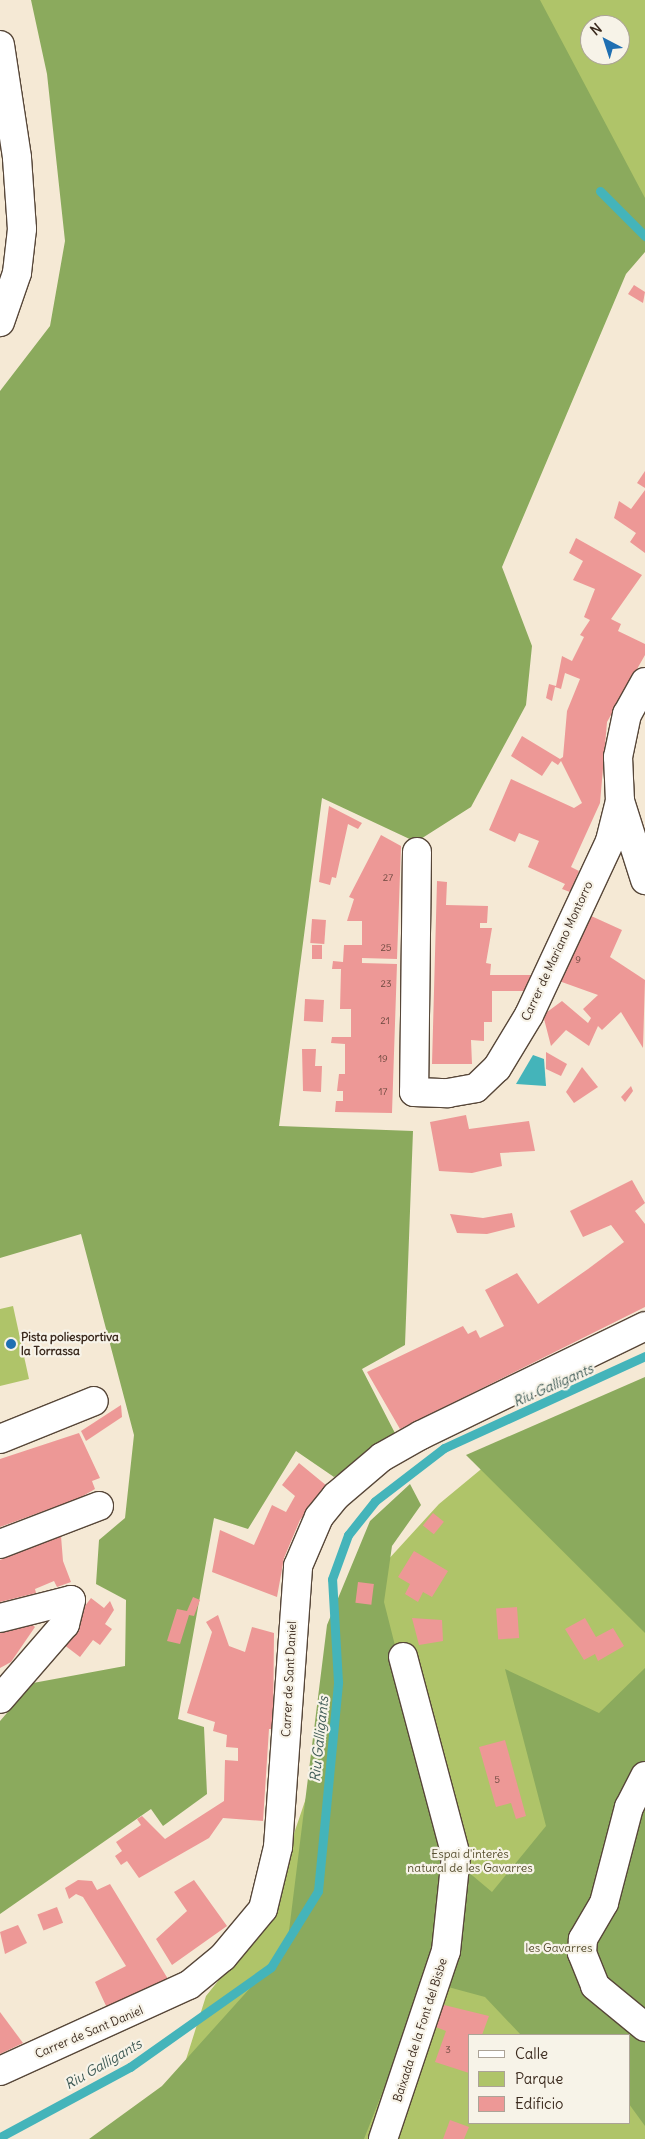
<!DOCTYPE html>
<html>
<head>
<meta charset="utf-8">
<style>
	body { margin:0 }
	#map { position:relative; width:645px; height:2139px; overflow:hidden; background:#f5e9d5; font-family:Delius,sans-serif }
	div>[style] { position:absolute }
	.green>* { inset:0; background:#afc469 }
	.forest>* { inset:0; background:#8baa5d }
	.water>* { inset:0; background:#44b4ba }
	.stream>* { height:9px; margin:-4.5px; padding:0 4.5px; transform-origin:4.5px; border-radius:4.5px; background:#44b4ba }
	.building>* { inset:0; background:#ed9896; transform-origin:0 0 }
	.roads { filter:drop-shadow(1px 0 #574739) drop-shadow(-1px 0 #574739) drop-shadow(0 1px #574739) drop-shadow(0 -1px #574739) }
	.street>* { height:28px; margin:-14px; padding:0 14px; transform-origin:14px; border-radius:14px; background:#fff }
	.dots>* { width:14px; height:14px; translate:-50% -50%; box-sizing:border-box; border:2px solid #f7f3e8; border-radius:50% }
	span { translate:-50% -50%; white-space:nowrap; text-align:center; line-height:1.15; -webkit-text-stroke:4.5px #f7f3e8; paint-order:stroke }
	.number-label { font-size:10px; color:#68463c }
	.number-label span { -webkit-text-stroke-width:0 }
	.street-label { font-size:12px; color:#3b2a1e }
	.poi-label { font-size:12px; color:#3b2a1e; font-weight:700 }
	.left { translate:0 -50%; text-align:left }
	.park-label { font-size:12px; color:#585031 }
	.water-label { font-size:14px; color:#3e5a55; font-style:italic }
	.legend { position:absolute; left:468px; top:2034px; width:162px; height:90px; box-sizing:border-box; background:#f7f3e8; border:1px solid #aca397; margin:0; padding:6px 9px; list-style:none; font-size:15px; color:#3b2a1e }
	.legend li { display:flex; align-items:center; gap:10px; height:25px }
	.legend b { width:25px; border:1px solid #aca397 }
	.north { position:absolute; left:580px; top:15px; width:50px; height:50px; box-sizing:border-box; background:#f7f3e8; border:1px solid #aca397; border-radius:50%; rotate:320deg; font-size:14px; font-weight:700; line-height:20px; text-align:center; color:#3b2a1e }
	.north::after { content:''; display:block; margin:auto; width:18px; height:22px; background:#1f6fb2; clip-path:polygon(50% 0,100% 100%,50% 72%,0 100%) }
</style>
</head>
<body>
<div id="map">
	<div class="green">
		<i style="clip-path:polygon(evenodd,364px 0,645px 0,645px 210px,364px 0,590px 25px,620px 25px,620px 55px,590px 55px,590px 25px)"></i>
		<i style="clip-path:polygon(13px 1306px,29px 1379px,0 1386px,0 1309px)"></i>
		<i style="clip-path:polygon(evenodd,645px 1380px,645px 2139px,184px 2139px,178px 2085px,206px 1996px,263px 1925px,386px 1562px,439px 1504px,497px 1456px,645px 1380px,469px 2035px,629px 2035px,629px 2123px,469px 2123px,469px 2035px)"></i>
	</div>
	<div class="forest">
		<i style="clip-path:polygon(31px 0,540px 0,645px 198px,645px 252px,626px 274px,502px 567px,532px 646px,526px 705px,471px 807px,416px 842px,322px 798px,279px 1126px,413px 1131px,405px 1345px,362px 1369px,397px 1437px,334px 1477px,296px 1451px,248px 1529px,214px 1518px,178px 1719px,204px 1727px,207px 1794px,163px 1826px,151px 1809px,0 1914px,0 1721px,33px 1683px,125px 1666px,126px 1600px,96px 1584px,99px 1540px,125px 1518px,134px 1435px,81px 1234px,0 1258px,0 391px,50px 326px,65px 241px,47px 74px)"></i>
		<i style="clip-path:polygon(645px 1377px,645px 1633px,466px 1455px)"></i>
		<i style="clip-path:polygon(410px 1484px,421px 1505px,392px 1546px,384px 1602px,448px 1855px,492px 1892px,546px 1826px,505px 1669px,599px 1713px,645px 1668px,645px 2126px,629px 2104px,629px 2035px,521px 2035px,485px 1997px,426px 1981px,364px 2139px,89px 2139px,162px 2086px,287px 1947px,327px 1625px,370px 1521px)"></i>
	</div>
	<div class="water">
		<i style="clip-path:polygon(533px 1055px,544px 1059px,546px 1086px,516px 1084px)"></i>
	</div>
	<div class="stream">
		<i style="left:600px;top:191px;width:64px;rotate:45deg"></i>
		<i style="left:0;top:2137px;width:148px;rotate:-28.3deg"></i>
		<i style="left:130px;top:2067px;width:173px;rotate:-35.3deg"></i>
		<i style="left:271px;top:1967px;width:89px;rotate:-58.3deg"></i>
		<i style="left:318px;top:1891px;width:210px;rotate:-84.5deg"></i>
		<i style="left:338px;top:1682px;width:103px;rotate:-93.3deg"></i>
		<i style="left:332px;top:1579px;width:47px;rotate:-70deg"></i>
		<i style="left:348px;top:1535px;width:43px;rotate:-51.5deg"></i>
		<i style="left:375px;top:1501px;width:87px;rotate:-37.5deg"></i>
		<i style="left:444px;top:1448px;width:221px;rotate:-24.6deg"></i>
	</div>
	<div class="building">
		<i style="clip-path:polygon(634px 285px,645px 292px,643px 303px,628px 294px)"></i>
		<i style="clip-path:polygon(645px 471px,645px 488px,637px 483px)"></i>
		<i style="clip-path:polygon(645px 490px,645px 553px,630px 542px,636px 533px,614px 518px,619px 501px,631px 509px)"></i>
		<i style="clip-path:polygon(576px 538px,642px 575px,611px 619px,621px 624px,618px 631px,645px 644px,645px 655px,607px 722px,600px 803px,571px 867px,579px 871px,570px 892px,562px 889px,565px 884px,528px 867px,539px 841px,519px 833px,515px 842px,489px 830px,511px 779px,574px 808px,582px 803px,561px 761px,558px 765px,552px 761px,542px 776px,511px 756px,522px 736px,560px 759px,563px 757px,567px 711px,580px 679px,565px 673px,561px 689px,555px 687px,552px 701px,546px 698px,549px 684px,556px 686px,562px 656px,572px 661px,584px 637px,580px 635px,590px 620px,584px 617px,595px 589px,573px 580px,583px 561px,569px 553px)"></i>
		<i style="clip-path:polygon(329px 806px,362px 823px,358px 829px,348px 824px,336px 878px,332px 877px,330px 885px,319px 882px)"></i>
		<i style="clip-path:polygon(381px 835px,401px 846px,397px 959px,362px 958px,362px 963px,397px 964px,392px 1113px,335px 1112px,336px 1101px,343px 1101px,343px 1091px,337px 1091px,339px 1074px,345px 1074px,345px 1044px,331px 1043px,332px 1037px,351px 1037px,351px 1009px,340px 1009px,341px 969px,332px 969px,333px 961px,343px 962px,344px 945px,362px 945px,362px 921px,347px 921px,354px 899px,349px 897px)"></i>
		<i style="clip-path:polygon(437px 881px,447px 882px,446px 905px,488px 906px,487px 923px,480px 923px,480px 928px,492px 928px,486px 963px,491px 964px,490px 975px,533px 975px,526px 991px,492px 991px,492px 1022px,484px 1022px,484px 1041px,471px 1040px,472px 1064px,432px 1064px)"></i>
		<i style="clip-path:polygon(589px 915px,622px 930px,610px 957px,645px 980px,643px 1048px,621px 1012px,602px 1030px,598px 1026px,589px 1046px,566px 1030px,551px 1046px,543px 1015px,562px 1001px,588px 1023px,591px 1018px,583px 1009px,598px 995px,559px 981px)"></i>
		<i style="left:312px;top:919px;width:14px;height:24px;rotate:4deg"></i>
		<i style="left:312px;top:945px;width:10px;height:14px"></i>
		<i style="left:305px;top:999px;width:19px;height:22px;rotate:3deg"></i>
		<i style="clip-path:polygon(302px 1049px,316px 1049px,315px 1066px,322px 1066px,321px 1092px,303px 1091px)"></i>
		<i style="clip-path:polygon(546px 1052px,567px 1064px,561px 1076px,546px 1069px)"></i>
		<i style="clip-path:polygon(582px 1067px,598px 1087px,574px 1103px,566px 1092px)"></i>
		<i style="clip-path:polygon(631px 1086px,633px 1091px,625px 1102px,621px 1097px)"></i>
		<i style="clip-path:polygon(466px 1115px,469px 1129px,529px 1121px,535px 1151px,500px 1153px,502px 1166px,472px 1173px,439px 1171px,430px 1122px)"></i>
		<i style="clip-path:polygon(632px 1180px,645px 1203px,635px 1211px,645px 1224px,645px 1307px,400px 1429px,367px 1372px,463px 1326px,468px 1334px,476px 1330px,480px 1338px,504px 1326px,485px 1290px,517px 1273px,538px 1304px,588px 1269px,624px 1242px,611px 1225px,583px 1237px,570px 1211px)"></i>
		<i style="clip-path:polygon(512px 1213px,515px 1227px,487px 1234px,457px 1233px,450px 1214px,483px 1218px)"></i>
		<i style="clip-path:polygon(121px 1405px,122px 1417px,86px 1441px,81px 1431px)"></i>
		<i style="clip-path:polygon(79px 1433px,100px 1478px,92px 1481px,95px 1489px,64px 1507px,63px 1504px,0 1527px,0 1459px)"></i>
		<i style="clip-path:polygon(299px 1463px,327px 1486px,300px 1520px,284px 1558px,277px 1597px,212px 1572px,220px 1530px,254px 1545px,272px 1505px,286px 1512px,295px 1496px,282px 1485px)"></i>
		<i style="left:433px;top:1513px;width:14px;height:16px;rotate:39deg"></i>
		<i style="clip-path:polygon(61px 1536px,63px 1561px,71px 1582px,57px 1587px,54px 1581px,35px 1589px,36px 1593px,0 1602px,0 1560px)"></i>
		<i style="clip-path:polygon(414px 1551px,448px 1571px,432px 1597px,423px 1592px,418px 1602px,405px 1594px,410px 1584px,398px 1577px)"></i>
		<i style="left:358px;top:1582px;width:16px;height:21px;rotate:7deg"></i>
		<i style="clip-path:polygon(193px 1597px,200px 1600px,194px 1616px,189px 1615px,180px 1644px,167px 1641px,177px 1609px,187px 1611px)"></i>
		<i style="clip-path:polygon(91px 1598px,104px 1608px,110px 1601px,114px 1610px,105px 1624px,112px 1629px,100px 1645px,93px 1640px,80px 1657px,59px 1641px)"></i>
		<i style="left:517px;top:1607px;width:31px;height:21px;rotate:86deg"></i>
		<i style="clip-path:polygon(218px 1615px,229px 1646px,245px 1652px,252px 1627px,274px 1633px,273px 1729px,269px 1729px,263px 1821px,223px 1818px,209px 1838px,139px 1878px,127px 1861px,121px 1865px,115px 1856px,122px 1851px,116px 1842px,141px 1825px,137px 1819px,142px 1816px,165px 1839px,224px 1801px,225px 1760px,238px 1761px,238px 1748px,226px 1747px,227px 1735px,213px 1731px,215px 1722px,187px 1713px,212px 1632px,206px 1622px)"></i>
		<i style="clip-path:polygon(412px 1618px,442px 1620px,443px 1641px,419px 1645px)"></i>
		<i style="clip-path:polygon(585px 1618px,596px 1637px,613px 1628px,624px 1646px,598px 1661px,595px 1654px,584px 1660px,565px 1629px)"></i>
		<i style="clip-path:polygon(28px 1621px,35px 1627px,11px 1662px,0 1668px,0 1632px)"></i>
		<i style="clip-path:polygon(505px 1740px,526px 1816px,516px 1819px,511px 1803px,496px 1807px,479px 1747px)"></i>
		<i style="clip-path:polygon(78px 1880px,92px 1881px,97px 1890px,110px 1884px,168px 1979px,107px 2008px,95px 1982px,126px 1966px,83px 1897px,76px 1894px,69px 1899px,65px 1888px)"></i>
		<i style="clip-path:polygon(194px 1880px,227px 1926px,172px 1965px,156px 1939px,187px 1911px,174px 1892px)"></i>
		<i style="left:57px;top:1907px;width:17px;height:21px;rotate:69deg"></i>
		<i style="clip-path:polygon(18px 1925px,27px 1943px,5px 1954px,0 1932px)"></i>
		<i style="clip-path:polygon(440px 2004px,489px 2016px,482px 2035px,469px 2035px,469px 2073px,435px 2062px,446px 2031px,433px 2026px)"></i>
		<i style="clip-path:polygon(0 2012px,23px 2043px,0 2054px)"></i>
		<i style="clip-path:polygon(450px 2120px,469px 2127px,464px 2139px,443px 2139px)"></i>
	</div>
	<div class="roads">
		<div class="street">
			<i style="left:0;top:45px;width:114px;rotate:81.4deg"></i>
			<i style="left:17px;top:158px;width:71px;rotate:86deg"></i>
			<i style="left:22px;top:229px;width:44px;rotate:96.5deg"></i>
			<i style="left:17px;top:273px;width:52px;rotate:109.1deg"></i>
			<i style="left:645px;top:682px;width:37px;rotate:119deg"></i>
			<i style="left:627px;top:714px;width:44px;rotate:101.8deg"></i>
			<i style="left:618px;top:757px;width:44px;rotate:87.4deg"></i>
			<i style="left:620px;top:801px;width:83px;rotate:72.4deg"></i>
			<i style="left:417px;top:852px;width:240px;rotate:90.7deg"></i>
			<i style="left:414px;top:1092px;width:34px;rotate:2deg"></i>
			<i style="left:448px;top:1093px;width:28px;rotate:-10deg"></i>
			<i style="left:476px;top:1088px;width:29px;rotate:-44deg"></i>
			<i style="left:497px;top:1068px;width:62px;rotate:-58.9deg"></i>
			<i style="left:529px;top:1015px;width:192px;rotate:-65deg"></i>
			<i style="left:610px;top:841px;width:41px;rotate:-76deg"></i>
			<i style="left:0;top:1439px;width:101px;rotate:-22deg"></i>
			<i style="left:0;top:1544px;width:106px;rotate:-21deg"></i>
			<i style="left:0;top:1618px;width:73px;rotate:-14.2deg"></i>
			<i style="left:71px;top:1600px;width:25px;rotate:104deg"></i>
			<i style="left:65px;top:1624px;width:99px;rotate:130.9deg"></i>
			<i style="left:645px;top:1776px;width:35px;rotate:117deg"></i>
			<i style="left:629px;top:1807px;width:99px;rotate:104.6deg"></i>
			<i style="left:604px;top:1903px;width:42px;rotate:120.3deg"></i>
			<i style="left:583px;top:1939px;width:14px;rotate:94deg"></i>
			<i style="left:582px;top:1953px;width:35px;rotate:68deg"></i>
			<i style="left:595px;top:1986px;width:65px;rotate:39.4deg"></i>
			<i style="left:0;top:2071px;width:208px;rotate:-24.5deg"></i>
			<i style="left:189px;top:1985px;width:44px;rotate:-39.5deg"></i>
			<i style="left:223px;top:1957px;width:62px;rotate:-50.2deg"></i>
			<i style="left:263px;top:1909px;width:64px;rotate:-76.4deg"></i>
			<i style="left:278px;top:1847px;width:282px;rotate:-85.9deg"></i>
			<i style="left:298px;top:1566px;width:53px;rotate:-66.8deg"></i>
			<i style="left:319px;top:1517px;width:27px;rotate:-51deg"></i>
			<i style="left:336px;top:1496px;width:60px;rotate:-40.3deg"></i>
			<i style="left:382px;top:1457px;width:45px;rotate:-29.4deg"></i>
			<i style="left:421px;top:1435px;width:249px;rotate:-25.9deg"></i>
			<i style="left:383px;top:2139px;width:198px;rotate:-71.5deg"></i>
			<i style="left:446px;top:1951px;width:96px;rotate:-84deg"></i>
			<i style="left:456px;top:1856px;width:206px;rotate:-104.9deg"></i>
		</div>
	</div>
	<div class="dots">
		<i style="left:11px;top:1344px;background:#1f6fb2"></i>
	</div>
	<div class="number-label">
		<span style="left:388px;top:878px">27</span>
		<span style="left:386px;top:948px">25</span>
		<span style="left:578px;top:960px">9</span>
		<span style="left:386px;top:984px">23</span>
		<span style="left:385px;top:1021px">21</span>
		<span style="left:383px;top:1059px">19</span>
		<span style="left:383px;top:1092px">17</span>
		<span style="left:497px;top:1780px">5</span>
		<span style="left:448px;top:2050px">3</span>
	</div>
	<div class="street-label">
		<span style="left:557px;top:951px;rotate:-65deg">Carrer de Mariano Montorro</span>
		<span style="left:289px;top:1679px;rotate:-87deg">Carrer de Sant Daniel</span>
		<span style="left:420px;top:2030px;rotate:-72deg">Baixada de la Font del Bisbe</span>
		<span style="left:89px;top:2032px;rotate:-23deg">Carrer de Sant Daniel</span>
	</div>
	<div class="poi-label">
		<span class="left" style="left:21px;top:1344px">Pista poliesportiva<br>la Torrassa</span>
	</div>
	<div class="park-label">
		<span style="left:470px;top:1861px">Espai d'interès<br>natural de les Gavarres</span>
		<span style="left:559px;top:1948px">les Gavarres</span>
	</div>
	<div class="water-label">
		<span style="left:553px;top:1385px;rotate:-24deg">Riu Galligants</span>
		<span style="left:319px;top:1739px;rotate:-84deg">Riu Galligants</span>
		<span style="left:103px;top:2064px;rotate:-30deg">Riu Galligants</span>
	</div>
	<ul class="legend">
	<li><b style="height:6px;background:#fff"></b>Calle</li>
	<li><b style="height:14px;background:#afc469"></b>Parque</li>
	<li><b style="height:14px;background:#ed9896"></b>Edificio</li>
	</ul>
	<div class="north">N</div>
</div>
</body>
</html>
